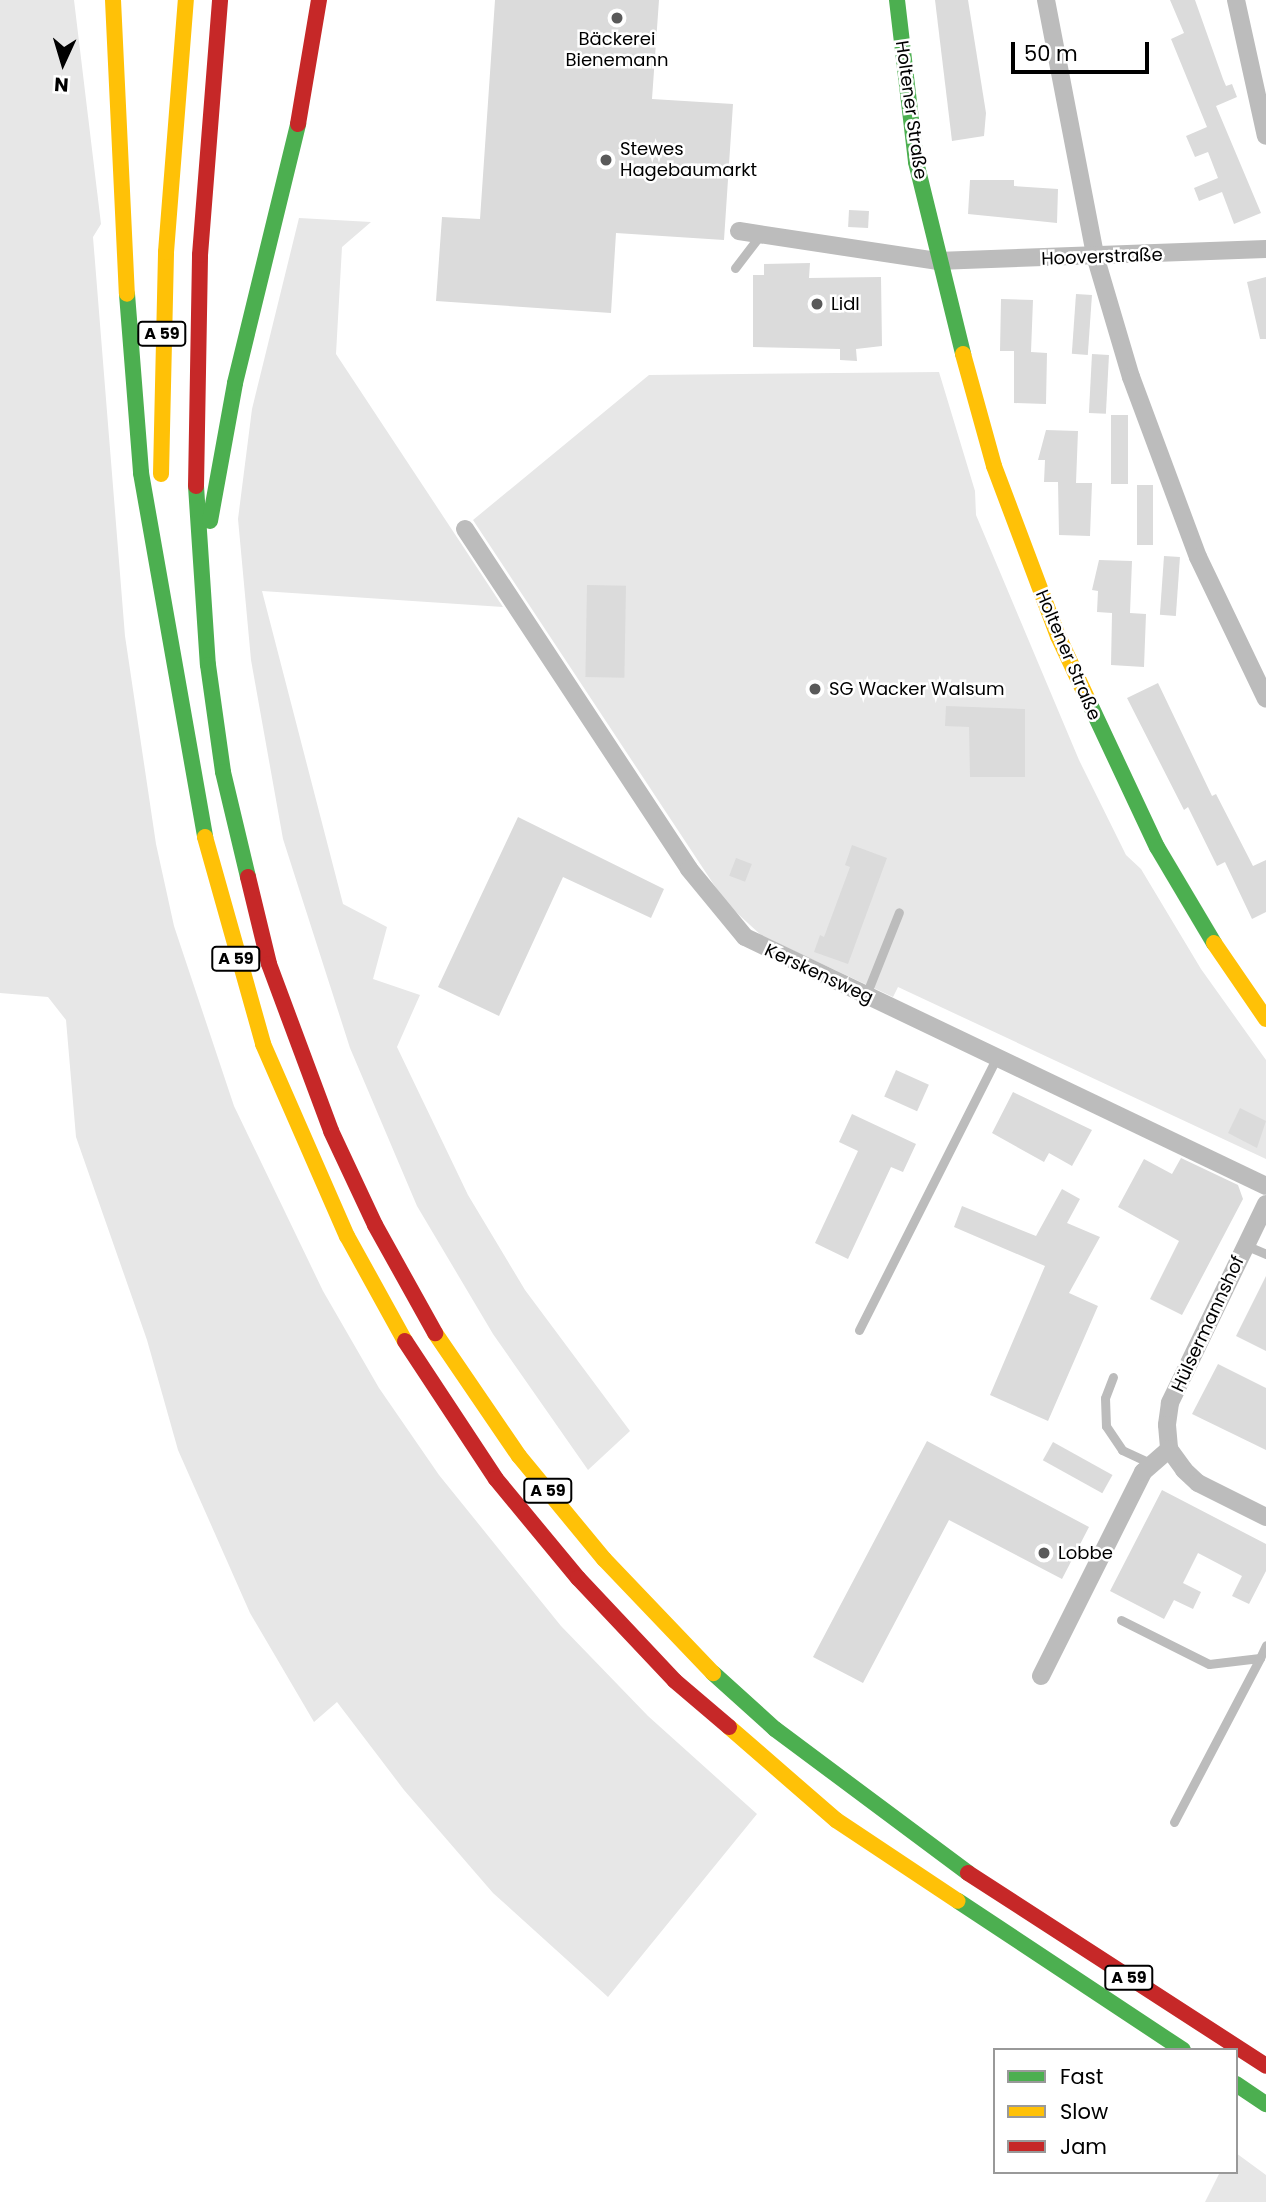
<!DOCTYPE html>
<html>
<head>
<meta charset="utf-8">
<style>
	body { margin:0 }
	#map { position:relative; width:1266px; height:2202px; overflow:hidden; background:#fff; font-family:Poppins,sans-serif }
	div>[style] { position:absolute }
	.green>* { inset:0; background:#e7e7e7 }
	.building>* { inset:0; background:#dbdbdb; transform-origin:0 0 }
	.lane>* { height:9px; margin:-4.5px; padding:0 4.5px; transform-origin:4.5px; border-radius:4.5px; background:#bcbcbc }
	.street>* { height:18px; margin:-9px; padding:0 9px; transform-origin:9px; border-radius:9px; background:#bcbcbc }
	.fast>* { height:16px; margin:-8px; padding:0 8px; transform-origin:8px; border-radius:8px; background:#4caf50 }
	.slow>* { height:16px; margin:-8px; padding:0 8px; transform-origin:8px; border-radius:8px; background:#ffc107 }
	.jam>* { height:16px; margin:-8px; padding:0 8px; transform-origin:8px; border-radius:8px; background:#c62828 }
	.dots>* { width:19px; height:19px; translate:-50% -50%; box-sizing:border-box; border:4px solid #fff; border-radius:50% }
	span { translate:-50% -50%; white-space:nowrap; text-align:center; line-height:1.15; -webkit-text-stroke:5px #fff; paint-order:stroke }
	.shield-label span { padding:2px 5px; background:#fff; border:2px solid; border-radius:5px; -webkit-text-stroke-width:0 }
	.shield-label { font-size:16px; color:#000; font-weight:700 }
	.poi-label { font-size:18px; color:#000 }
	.left { translate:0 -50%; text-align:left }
	.street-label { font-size:18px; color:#000 }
	.legend { position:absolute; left:993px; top:2048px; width:245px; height:126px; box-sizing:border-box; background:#fff; border:2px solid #999; margin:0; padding:9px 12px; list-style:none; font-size:21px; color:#000 }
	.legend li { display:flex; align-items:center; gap:14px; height:35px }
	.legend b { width:35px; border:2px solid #999 }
	.north { position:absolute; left:28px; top:28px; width:70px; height:70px; -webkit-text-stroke:5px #fff; paint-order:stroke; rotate:184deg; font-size:19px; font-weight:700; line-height:28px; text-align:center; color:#000 }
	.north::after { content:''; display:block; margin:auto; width:24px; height:32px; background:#000; clip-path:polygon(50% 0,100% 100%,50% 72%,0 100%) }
	.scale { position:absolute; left:1011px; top:42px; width:138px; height:32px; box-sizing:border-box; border:4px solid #000; border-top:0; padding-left:9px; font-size:21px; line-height:24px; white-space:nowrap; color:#000; -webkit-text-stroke:5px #fff; paint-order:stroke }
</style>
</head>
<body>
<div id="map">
	<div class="green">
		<i style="clip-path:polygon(0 0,74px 0,101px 224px,93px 237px,125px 636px,156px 844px,174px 926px,234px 1106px,323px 1291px,379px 1388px,439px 1475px,561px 1626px,648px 1716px,757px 1814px,608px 1997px,493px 1893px,404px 1790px,337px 1702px,314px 1722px,250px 1613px,178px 1450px,147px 1340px,76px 1137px,66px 1020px,48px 997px,0 993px)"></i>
		<i style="clip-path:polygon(299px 218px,371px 222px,342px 247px,336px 354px,503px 607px,262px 591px,343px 904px,387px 927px,373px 979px,420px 995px,397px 1047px,468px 1195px,525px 1290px,630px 1431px,588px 1470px,493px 1334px,417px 1206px,350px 1048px,283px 839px,251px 660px,238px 519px,252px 409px)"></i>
		<i style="clip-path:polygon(939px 372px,975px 491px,976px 515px,1079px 760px,1126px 855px,1141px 869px,1201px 969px,1266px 1060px,1266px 1159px,898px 987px,893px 997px,762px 936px,726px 903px,473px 520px,649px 375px)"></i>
		<i style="clip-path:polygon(1236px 2153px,1266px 2175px,1266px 2202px,1205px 2202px,1220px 2172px,1236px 2172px)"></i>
	</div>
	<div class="building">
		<i style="clip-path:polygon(495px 0,659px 0,652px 99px,733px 104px,724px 240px,616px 233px,611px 313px,436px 301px,442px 217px,480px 219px)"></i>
		<i style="clip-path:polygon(935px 0,968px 0,986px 113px,984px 136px,952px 141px)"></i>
		<i style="clip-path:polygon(1170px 0,1195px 0,1223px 79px,1226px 86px,1232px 84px,1237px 97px,1216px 106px,1261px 213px,1234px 224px,1222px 192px,1199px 201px,1194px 188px,1218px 178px,1208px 152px,1195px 157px,1186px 136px,1207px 127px,1171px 39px,1184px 33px)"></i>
		<i style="clip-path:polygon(970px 180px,1014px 180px,1014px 186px,1058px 189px,1057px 223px,968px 214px)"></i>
		<i style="left:849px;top:210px;width:20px;height:17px;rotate:3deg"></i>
		<i style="clip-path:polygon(810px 263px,809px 278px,881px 277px,882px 346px,856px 349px,857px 361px,840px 360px,840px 349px,753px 347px,753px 275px,764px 275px,764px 264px)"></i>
		<i style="clip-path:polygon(1266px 277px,1266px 339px,1260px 339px,1247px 282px)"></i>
		<i style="left:1076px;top:294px;width:16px;height:60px;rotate:4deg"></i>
		<i style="clip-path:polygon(1001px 299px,1033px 300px,1031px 352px,1047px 353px,1046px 404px,1014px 403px,1014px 351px,1000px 351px)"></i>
		<i style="left:1092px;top:354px;width:17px;height:59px;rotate:3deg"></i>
		<i style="left:1111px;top:415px;width:17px;height:69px"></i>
		<i style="clip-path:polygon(1046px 430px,1078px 431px,1076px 483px,1092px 483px,1090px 536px,1059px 535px,1058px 482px,1044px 482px,1045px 460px,1038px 460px)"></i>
		<i style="left:1137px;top:485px;width:16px;height:60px"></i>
		<i style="left:1164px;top:556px;width:16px;height:59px;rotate:4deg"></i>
		<i style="clip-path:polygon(1099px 560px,1132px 561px,1130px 613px,1146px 614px,1144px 667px,1111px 665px,1112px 613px,1097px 612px,1098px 591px,1092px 590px)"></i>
		<i style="left:587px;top:585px;width:39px;height:92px;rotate:1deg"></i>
		<i style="clip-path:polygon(1158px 683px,1212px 796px,1216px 794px,1253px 866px,1266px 860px,1266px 912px,1252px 919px,1225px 862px,1217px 866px,1188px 807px,1184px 810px,1127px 698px)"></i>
		<i style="clip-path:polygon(946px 706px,1025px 709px,1025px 777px,970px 777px,969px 727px,945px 726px)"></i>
		<i style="clip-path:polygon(518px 817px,664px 889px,651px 918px,563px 877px,499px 1016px,438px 987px)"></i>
		<i style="clip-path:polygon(852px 845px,887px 858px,848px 964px,814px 952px,820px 935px,824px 937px,850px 867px,845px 865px)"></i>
		<i style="left:736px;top:858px;width:17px;height:19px;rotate:21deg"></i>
		<i style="left:896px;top:1070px;width:36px;height:29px;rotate:24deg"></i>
		<i style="clip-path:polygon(1013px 1092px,1092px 1130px,1072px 1166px,1049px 1153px,1044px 1162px,992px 1133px)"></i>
		<i style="clip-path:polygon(1240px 1108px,1266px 1121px,1257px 1148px,1228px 1133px)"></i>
		<i style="clip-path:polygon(852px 1114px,916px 1144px,903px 1172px,891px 1167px,848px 1259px,815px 1243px,858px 1151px,839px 1142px)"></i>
		<i style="clip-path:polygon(1181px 1158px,1238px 1185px,1243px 1199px,1182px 1315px,1150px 1299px,1179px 1241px,1118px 1207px,1144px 1159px,1172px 1174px)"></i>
		<i style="clip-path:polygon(1062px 1189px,1080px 1199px,1067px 1223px,1100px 1237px,1069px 1293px,1098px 1306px,1048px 1421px,990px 1395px,1045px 1266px,954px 1227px,962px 1206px,1036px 1236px)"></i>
		<i style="clip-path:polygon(1266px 1276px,1266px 1351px,1236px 1336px)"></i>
		<i style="clip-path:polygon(1218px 1364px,1266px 1388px,1266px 1450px,1192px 1414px)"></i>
		<i style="clip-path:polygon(927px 1441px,1089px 1527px,1062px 1579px,949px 1520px,863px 1683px,813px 1657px)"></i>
		<i style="left:1053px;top:1442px;width:68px;height:21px;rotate:29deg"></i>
		<i style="clip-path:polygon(1162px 1490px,1266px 1544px,1266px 1571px,1249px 1604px,1232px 1596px,1242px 1576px,1198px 1553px,1183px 1583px,1201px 1592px,1193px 1609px,1174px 1600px,1164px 1619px,1110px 1591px)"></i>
	</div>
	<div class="lane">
		<i style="left:735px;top:268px;width:43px;rotate:-52.6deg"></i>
		<i style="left:866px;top:995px;width:89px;rotate:-68.3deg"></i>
		<i style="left:1245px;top:1245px;width:23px;rotate:23deg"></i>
		<i style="left:859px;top:1330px;width:306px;rotate:-63.2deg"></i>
		<i style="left:1113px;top:1377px;width:22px;rotate:111deg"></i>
		<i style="left:1105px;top:1398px;width:28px;rotate:88deg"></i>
		<i style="left:1106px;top:1426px;width:29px;rotate:56deg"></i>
		<i style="left:1122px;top:1450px;width:33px;rotate:25deg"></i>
		<i style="left:1121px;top:1620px;width:98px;rotate:26.6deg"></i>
		<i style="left:1209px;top:1664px;width:51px;rotate:-6.7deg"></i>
		<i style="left:1260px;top:1658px;width:14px;rotate:-65deg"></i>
		<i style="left:1174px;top:1822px;width:185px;rotate:-62.3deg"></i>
	</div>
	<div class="street">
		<i style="left:1046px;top:0;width:264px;rotate:79.1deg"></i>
		<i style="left:1096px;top:259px;width:123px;rotate:73.5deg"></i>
		<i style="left:1131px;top:377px;width:192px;rotate:69.6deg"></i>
		<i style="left:1198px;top:557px;width:157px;rotate:64.4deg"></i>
		<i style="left:1236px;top:0;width:139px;rotate:77.6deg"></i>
		<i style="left:739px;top:231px;width:200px;rotate:8.6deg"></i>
		<i style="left:937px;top:261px;width:329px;rotate:-2.1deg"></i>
		<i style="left:465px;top:529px;width:407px;rotate:56.6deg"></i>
		<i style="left:689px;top:869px;width:88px;rotate:50.5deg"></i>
		<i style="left:745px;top:937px;width:577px;rotate:25.54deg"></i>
		<i style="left:1266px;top:1204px;width:221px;rotate:115.8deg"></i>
		<i style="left:1170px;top:1403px;width:22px;rotate:98deg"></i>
		<i style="left:1167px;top:1425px;width:24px;rotate:85deg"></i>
		<i style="left:1169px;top:1449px;width:26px;rotate:54deg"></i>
		<i style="left:1184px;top:1470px;width:19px;rotate:43deg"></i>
		<i style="left:1198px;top:1483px;width:76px;rotate:26.6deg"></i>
		<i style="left:1041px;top:1676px;width:228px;rotate:-63.4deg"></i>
		<i style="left:1143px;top:1472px;width:35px;rotate:-41deg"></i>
	</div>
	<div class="fast">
		<i style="left:897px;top:0;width:163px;rotate:83.3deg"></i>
		<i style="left:916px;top:162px;width:198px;rotate:76.2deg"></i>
		<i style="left:127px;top:294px;width:180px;rotate:85.5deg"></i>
		<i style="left:141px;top:473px;width:370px;rotate:80deg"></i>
		<i style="left:196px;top:486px;width:179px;rotate:86.2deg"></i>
		<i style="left:208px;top:665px;width:108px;rotate:82deg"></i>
		<i style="left:223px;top:772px;width:108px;rotate:76.6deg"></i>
		<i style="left:210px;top:521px;width:140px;rotate:-79.7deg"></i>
		<i style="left:235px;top:383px;width:267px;rotate:-76.3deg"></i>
		<i style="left:1088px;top:700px;width:162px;rotate:64.9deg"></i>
		<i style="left:1157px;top:847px;width:112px;rotate:59.3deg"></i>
		<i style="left:713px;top:1673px;width:84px;rotate:42.1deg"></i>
		<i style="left:775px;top:1729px;width:241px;rotate:36.7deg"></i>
		<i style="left:958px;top:1901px;width:270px;rotate:33.5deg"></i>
		<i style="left:1236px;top:2084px;width:36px;rotate:34deg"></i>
	</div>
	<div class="slow">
		<i style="left:113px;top:0;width:294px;rotate:87.3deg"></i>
		<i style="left:963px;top:354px;width:116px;rotate:74.5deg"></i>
		<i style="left:994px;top:466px;width:182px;rotate:69.4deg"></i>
		<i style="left:1058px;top:636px;width:71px;rotate:64.9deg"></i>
		<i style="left:161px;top:474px;width:222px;rotate:-88.7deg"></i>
		<i style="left:166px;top:252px;width:253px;rotate:-85.5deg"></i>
		<i style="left:205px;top:837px;width:215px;rotate:74.3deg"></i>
		<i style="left:263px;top:1044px;width:210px;rotate:66.4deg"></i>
		<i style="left:347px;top:1236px;width:120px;rotate:61.1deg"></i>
		<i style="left:1214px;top:943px;width:92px;rotate:55.6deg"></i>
		<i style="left:435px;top:1333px;width:149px;rotate:55.7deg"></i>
		<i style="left:519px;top:1456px;width:134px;rotate:50.5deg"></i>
		<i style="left:604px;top:1559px;width:158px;rotate:46.3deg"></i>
		<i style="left:729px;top:1727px;width:142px;rotate:41deg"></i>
		<i style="left:836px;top:1820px;width:146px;rotate:33.6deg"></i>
	</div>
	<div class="jam">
		<i style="left:298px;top:124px;width:126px;rotate:-80.4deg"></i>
		<i style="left:196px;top:486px;width:231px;rotate:-89deg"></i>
		<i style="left:200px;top:255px;width:256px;rotate:-85.5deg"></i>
		<i style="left:248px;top:877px;width:89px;rotate:76.4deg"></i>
		<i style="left:269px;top:964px;width:178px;rotate:69.6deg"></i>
		<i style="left:331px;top:1131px;width:104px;rotate:64.9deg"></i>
		<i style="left:375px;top:1225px;width:124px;rotate:60.9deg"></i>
		<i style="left:405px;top:1341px;width:165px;rotate:56.6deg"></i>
		<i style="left:496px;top:1479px;width:129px;rotate:50.4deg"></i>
		<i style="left:578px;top:1578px;width:141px;rotate:46.7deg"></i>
		<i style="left:675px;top:1681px;width:71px;rotate:40.4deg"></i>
		<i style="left:968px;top:1873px;width:355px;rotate:32.9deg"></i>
	</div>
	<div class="dots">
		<i style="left:617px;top:18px;background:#595959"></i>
		<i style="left:606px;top:160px;background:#595959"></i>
		<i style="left:817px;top:304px;background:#595959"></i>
		<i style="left:815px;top:689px;background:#595959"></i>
		<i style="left:1044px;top:1553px;background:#595959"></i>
	</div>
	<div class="shield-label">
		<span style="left:162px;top:334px">A 59</span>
		<span style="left:236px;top:959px">A 59</span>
		<span style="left:548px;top:1491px">A 59</span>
		<span style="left:1129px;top:1978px">A 59</span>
	</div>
	<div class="poi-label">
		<span style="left:617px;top:50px">Bäckerei<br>Bienemann</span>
		<span class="left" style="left:620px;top:160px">Stewes<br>Hagebaumarkt</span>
		<span class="left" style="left:831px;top:304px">Lidl</span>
		<span class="left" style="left:829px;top:689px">SG Wacker Walsum</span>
		<span class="left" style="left:1058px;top:1553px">Lobbe</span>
	</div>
	<div class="street-label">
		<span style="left:911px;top:110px;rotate:82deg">Holtener Straße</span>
		<span style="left:1102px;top:257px;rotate:-2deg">Hooverstraße</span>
		<span style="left:1068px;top:655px;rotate:67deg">Holtener Straße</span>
		<span style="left:819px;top:974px;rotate:25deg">Kerskensweg</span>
		<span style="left:1208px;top:1324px;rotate:-65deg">Hülsermannshof</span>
	</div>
	<ul class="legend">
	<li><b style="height:9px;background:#4caf50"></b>Fast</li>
	<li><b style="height:9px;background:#ffc107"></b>Slow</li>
	<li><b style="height:9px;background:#c62828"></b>Jam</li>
	</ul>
	<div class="north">N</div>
	<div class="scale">50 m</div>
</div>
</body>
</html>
